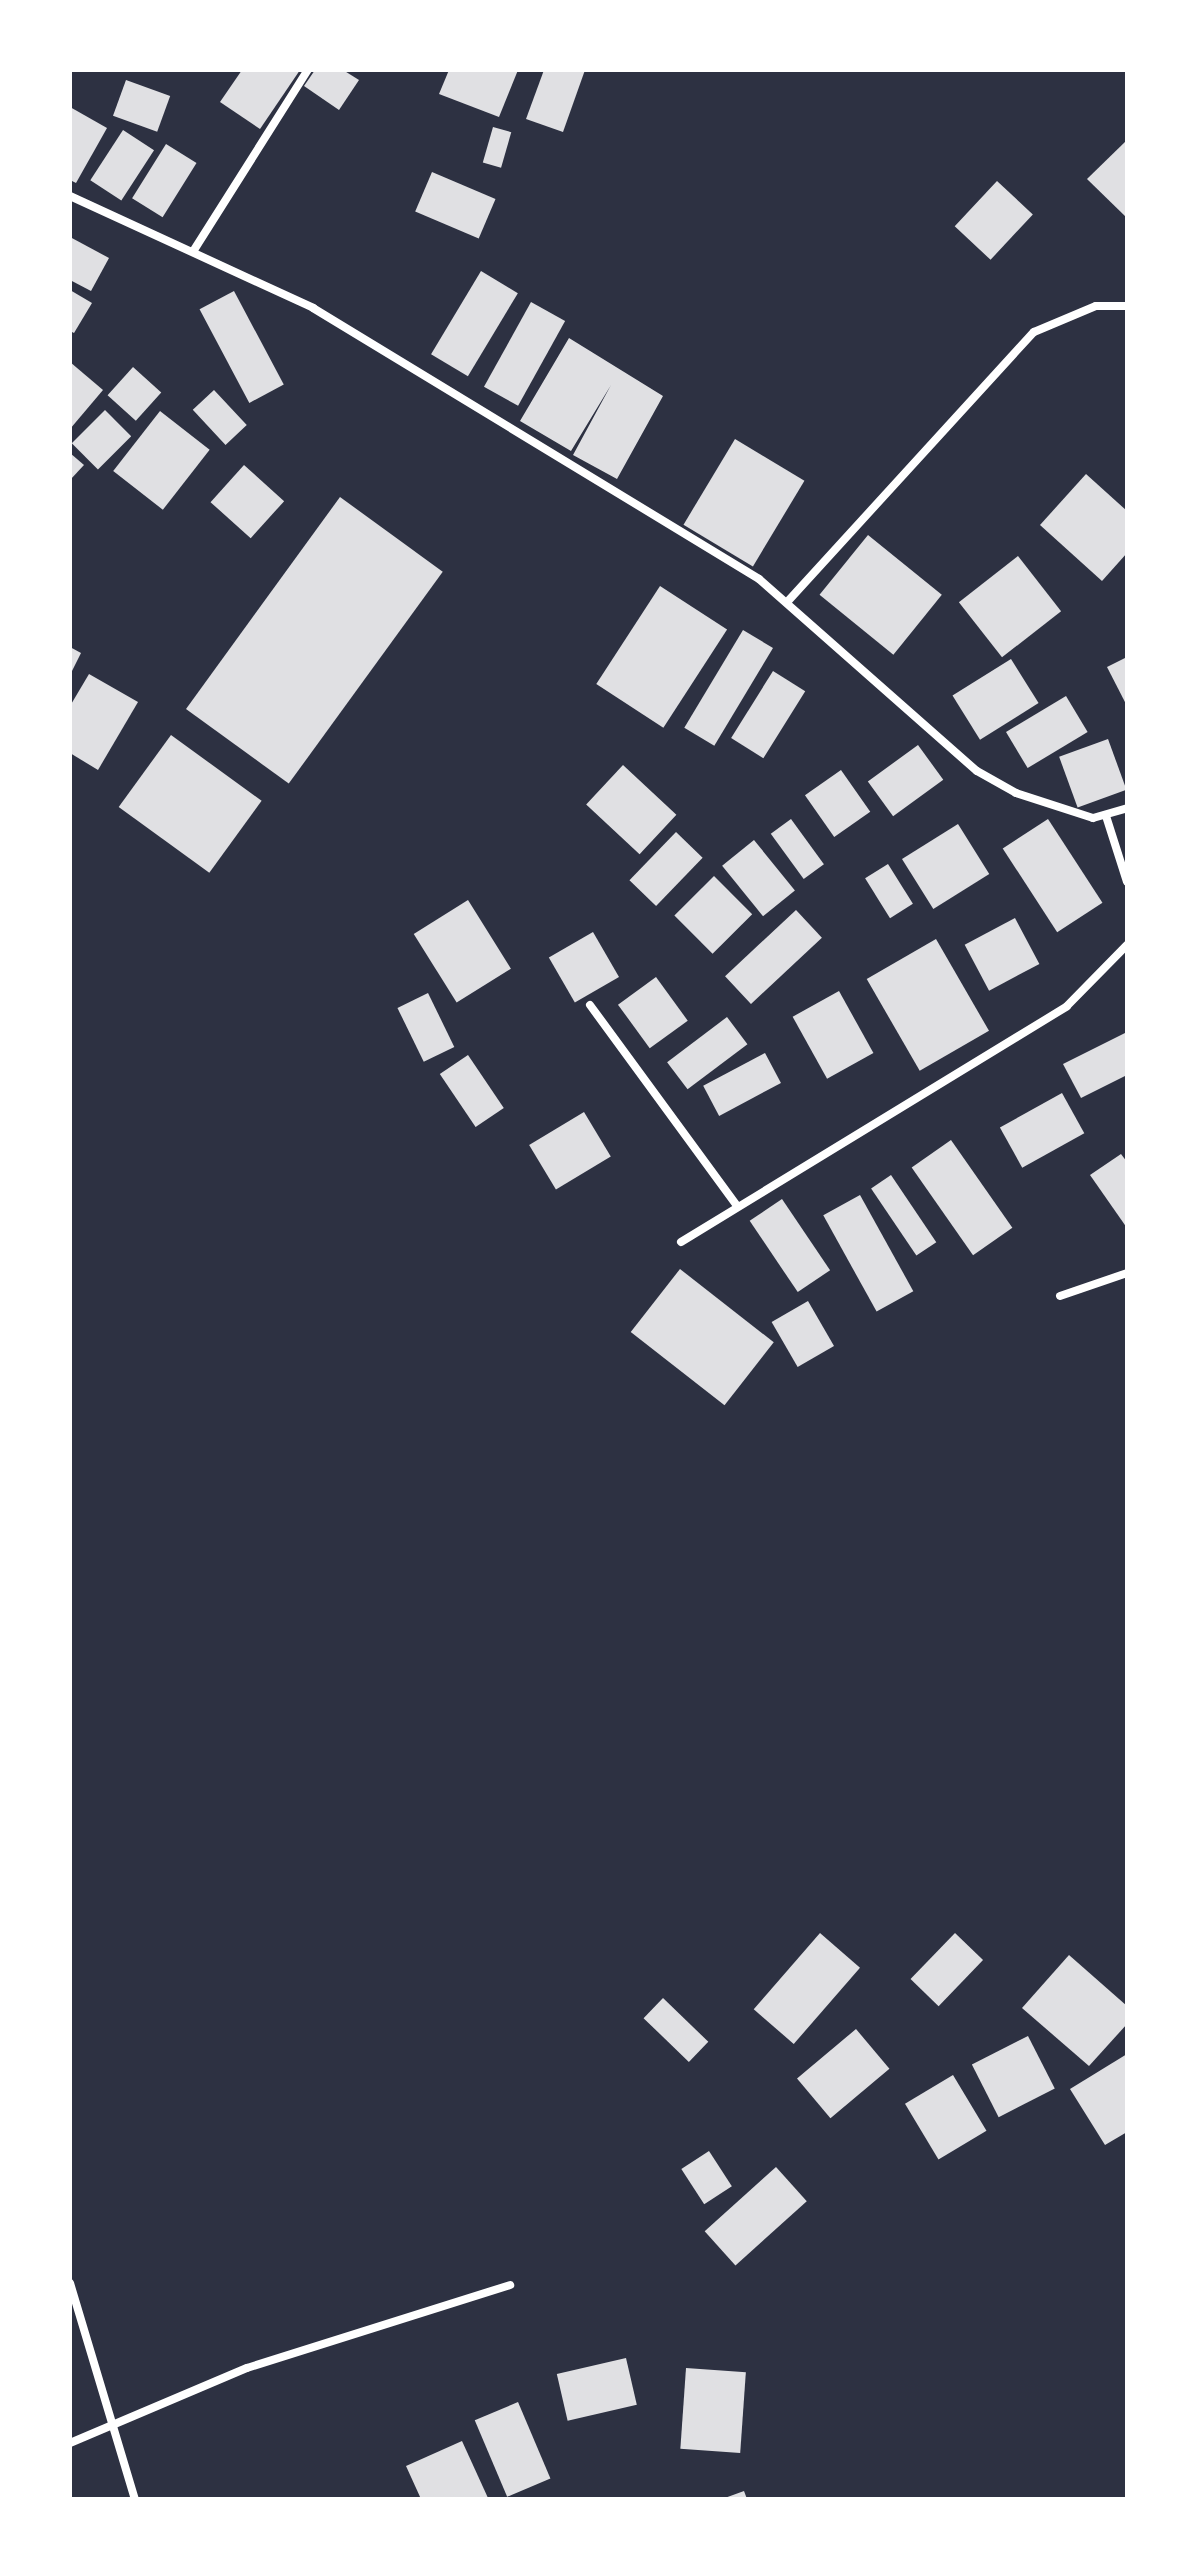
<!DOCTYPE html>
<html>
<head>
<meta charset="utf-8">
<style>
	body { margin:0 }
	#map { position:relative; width:1197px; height:2569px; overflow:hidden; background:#2d3142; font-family:Ubuntu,sans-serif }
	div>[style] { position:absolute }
	.building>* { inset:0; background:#e0e0e3; transform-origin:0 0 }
	.minor>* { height:8px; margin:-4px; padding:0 4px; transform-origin:4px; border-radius:4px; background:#fff }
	span { translate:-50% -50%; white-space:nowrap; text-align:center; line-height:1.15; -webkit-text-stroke:8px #fff; paint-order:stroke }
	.frame { position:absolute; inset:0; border:72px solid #fff; pointer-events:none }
</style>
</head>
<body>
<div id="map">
	<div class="building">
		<i style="clip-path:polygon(242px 70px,300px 70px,260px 129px,220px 102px)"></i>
		<i style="clip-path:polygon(315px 70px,343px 70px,359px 80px,339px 110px,304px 86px)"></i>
		<i style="clip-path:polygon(449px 70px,518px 70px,499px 117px,439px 94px)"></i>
		<i style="clip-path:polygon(544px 70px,585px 70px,563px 132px,526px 119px)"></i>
		<i style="left:126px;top:80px;width:47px;height:38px;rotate:20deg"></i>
		<i style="clip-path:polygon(70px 107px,107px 128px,76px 183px,70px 180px)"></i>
		<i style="left:493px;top:127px;width:19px;height:37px;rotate:16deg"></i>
		<i style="left:123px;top:130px;width:37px;height:60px;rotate:33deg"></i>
		<i style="clip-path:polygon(1127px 140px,1127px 218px,1087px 179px)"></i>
		<i style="left:166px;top:144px;width:36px;height:64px;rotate:32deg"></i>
		<i style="left:432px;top:172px;width:69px;height:43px;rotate:23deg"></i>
		<i style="left:997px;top:181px;width:49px;height:62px;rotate:43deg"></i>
		<i style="clip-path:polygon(70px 237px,109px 258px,91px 291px,70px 280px)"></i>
		<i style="left:481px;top:271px;width:43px;height:97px;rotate:31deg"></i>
		<i style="clip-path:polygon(70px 290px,92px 303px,74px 333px,70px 331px)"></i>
		<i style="left:234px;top:291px;width:106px;height:39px;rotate:62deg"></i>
		<i style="left:531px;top:302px;width:39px;height:97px;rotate:29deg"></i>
		<i style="clip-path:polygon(569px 338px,663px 396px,617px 479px,573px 455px,611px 385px,571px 451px,520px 421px)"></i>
		<i style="clip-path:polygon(70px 362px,103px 390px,70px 429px)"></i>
		<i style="left:133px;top:367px;width:38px;height:38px;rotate:42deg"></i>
		<i style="left:214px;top:390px;width:48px;height:29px;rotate:47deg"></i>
		<i style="left:105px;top:410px;width:37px;height:47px;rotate:45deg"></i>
		<i style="left:160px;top:411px;width:63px;height:76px;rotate:38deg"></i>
		<i style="left:735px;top:439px;width:81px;height:100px;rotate:31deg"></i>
		<i style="clip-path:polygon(70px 453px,84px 465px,70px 480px)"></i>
		<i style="left:244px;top:465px;width:54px;height:50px;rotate:42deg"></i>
		<i style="clip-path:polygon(1086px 474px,1127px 511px,1127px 553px,1102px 581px,1040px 525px)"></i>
		<i style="left:340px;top:497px;width:127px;height:262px;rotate:36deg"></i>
		<i style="left:868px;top:535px;width:95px;height:77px;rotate:39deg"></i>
		<i style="left:1018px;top:556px;width:70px;height:75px;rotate:52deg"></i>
		<i style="left:660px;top:586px;width:80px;height:117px;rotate:33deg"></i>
		<i style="left:743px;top:630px;width:35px;height:114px;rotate:31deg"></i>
		<i style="clip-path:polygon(70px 647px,81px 653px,70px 675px)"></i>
		<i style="clip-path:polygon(1127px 657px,1127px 706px,1107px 667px)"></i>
		<i style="left:1011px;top:659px;width:52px;height:69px;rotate:58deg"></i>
		<i style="left:773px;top:671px;width:38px;height:79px;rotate:32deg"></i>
		<i style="clip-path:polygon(89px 674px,138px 702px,98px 770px,70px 753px,70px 706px)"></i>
		<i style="left:1066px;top:696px;width:42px;height:70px;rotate:59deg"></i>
		<i style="left:171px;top:735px;width:112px;height:89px;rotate:36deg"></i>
		<i style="left:1108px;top:739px;width:54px;height:52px;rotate:70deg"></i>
		<i style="left:918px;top:745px;width:43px;height:62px;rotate:54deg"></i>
		<i style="left:623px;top:765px;width:73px;height:54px;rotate:43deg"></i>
		<i style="left:841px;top:770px;width:51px;height:44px;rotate:55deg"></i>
		<i style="left:791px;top:819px;width:56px;height:25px;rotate:54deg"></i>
		<i style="left:1048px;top:819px;width:100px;height:54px;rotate:57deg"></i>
		<i style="left:958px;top:824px;width:59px;height:66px;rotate:58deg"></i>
		<i style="left:676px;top:832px;width:37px;height:67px;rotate:44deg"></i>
		<i style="left:754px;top:840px;width:65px;height:41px;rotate:51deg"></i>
		<i style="left:888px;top:864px;width:47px;height:27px;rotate:58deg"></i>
		<i style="left:714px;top:876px;width:54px;height:56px;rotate:45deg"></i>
		<i style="left:468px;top:900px;width:81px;height:64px;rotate:58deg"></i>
		<i style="left:796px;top:910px;width:38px;height:97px;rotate:47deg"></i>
		<i style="left:1015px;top:918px;width:52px;height:57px;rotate:62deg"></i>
		<i style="left:593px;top:932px;width:52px;height:51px;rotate:60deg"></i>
		<i style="left:936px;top:939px;width:106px;height:80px;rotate:60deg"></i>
		<i style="left:656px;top:977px;width:54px;height:47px;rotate:54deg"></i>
		<i style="left:839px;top:991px;width:71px;height:53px;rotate:61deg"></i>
		<i style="left:428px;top:993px;width:60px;height:34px;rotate:64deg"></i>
		<i style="left:727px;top:1017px;width:34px;height:75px;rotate:53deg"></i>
		<i style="clip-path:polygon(1127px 1032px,1127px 1075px,1081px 1098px,1063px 1064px)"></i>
		<i style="left:765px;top:1053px;width:34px;height:70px;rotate:62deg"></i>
		<i style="left:468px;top:1055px;width:64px;height:34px;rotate:56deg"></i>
		<i style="left:1062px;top:1093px;width:46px;height:71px;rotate:61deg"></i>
		<i style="left:584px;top:1112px;width:52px;height:64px;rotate:59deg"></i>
		<i style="left:951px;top:1140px;width:107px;height:48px;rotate:55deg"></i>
		<i style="clip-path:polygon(1121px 1154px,1127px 1162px,1127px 1228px,1090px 1175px)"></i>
		<i style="left:891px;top:1175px;width:81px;height:24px;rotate:56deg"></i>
		<i style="left:860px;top:1195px;width:110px;height:42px;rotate:61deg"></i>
		<i style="left:782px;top:1199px;width:86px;height:39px;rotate:56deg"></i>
		<i style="left:680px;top:1269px;width:119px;height:80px;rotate:38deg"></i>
		<i style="left:808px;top:1301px;width:52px;height:42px;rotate:60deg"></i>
		<i style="left:820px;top:1933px;width:53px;height:101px;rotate:41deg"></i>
		<i style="left:955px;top:1933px;width:39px;height:64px;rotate:44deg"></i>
		<i style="clip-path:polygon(1069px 1955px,1127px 2006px,1127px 2024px,1089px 2066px,1022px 2008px)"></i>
		<i style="left:663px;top:1998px;width:63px;height:28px;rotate:44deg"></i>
		<i style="left:856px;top:2029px;width:52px;height:77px;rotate:50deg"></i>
		<i style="left:1028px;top:2036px;width:59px;height:63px;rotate:63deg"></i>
		<i style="clip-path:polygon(1127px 2054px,1127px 2132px,1105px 2145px,1070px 2089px)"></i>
		<i style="left:953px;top:2075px;width:65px;height:56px;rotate:59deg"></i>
		<i style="left:709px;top:2151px;width:42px;height:33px;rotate:57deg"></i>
		<i style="left:776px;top:2167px;width:46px;height:96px;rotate:48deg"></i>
		<i style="left:626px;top:2358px;width:48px;height:71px;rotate:77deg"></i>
		<i style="left:686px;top:2368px;width:60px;height:81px;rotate:4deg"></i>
		<i style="left:518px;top:2402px;width:83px;height:47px;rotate:67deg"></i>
		<i style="clip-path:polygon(462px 2441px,488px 2498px,421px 2499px,406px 2466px)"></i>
		<i style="clip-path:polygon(744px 2491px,747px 2499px,722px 2499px)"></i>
	</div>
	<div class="minor">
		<i style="left:70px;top:196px;width:268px;rotate:24.7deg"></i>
		<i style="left:313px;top:308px;width:522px;rotate:31.28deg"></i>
		<i style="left:759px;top:579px;width:290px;rotate:41.4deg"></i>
		<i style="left:977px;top:771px;width:45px;rotate:29.4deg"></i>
		<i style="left:1016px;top:793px;width:81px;rotate:18deg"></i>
		<i style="left:1093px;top:818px;width:35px;rotate:-16deg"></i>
		<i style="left:194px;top:250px;width:213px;rotate:-57.7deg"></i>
		<i style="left:789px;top:600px;width:363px;rotate:-47.6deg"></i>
		<i style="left:1034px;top:332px;width:67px;rotate:-22.8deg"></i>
		<i style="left:1096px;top:306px;width:31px"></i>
		<i style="left:1106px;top:816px;width:69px;rotate:72.3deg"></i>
		<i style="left:590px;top:1005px;width:249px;rotate:53.8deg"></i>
		<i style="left:681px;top:1242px;width:452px;rotate:-31.4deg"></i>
		<i style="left:1067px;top:1006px;width:86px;rotate:-45.5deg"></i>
		<i style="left:1060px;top:1296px;width:71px;rotate:-18.9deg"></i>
		<i style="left:70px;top:2283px;width:226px;rotate:73.3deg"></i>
		<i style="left:70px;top:2443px;width:192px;rotate:-23deg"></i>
		<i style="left:247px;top:2368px;width:276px;rotate:-17.5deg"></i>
	</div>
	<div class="frame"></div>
</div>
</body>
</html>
